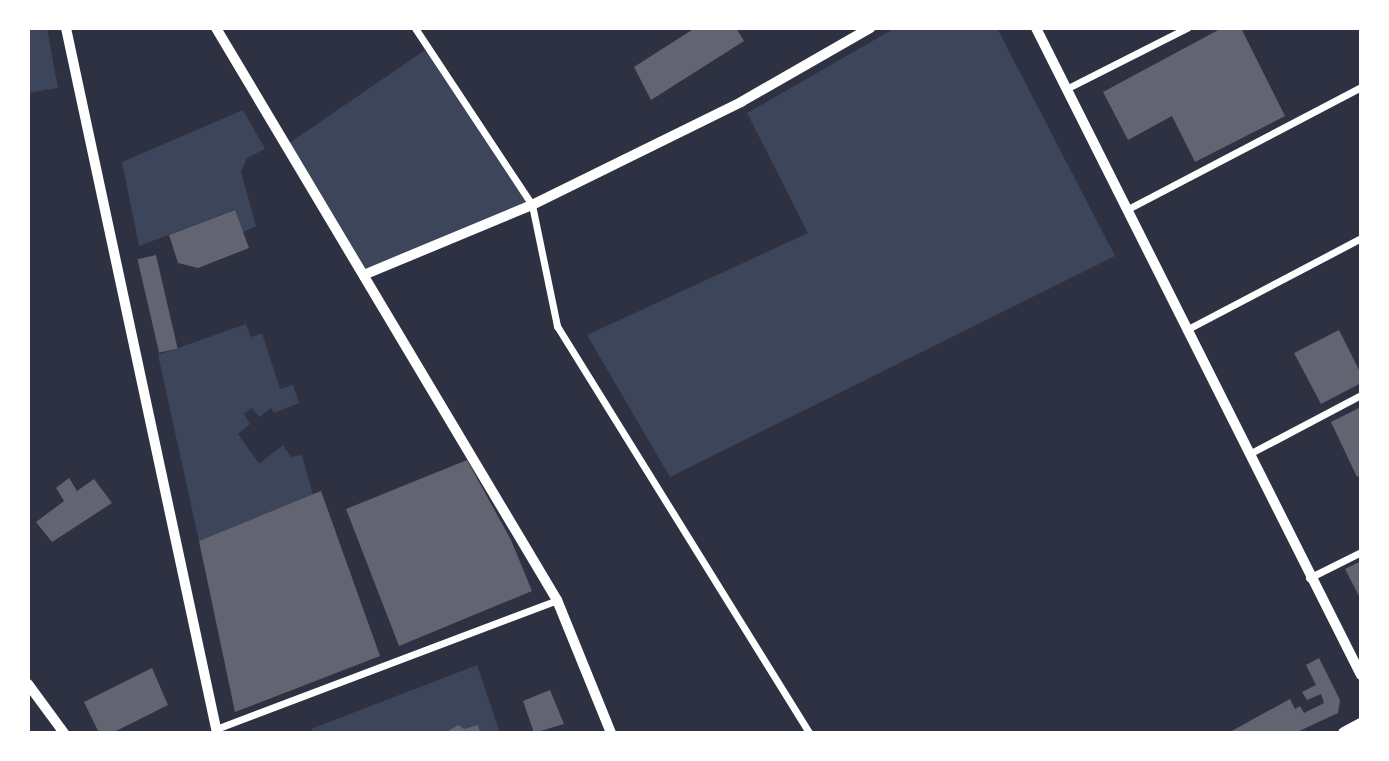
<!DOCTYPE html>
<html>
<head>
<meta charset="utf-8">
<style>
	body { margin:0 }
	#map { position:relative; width:1389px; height:761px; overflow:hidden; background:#2d3142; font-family:"Space Grotesk",sans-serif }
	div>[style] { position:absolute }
	.green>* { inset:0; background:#3c4559 }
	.building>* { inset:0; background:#626471; transform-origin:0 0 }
	.minor>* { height:7px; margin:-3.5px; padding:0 3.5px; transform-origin:3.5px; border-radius:3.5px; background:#fff }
	.tertiary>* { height:10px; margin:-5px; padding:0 5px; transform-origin:5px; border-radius:5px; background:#fff }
	.secondary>* { height:10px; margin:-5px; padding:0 5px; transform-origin:5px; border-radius:5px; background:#fff }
	.primary>* { height:12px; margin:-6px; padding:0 6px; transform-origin:6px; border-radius:6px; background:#fff }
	span { translate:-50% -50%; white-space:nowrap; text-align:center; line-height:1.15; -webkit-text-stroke:7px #fff; paint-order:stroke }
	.frame { position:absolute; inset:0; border:30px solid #fff; pointer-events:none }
</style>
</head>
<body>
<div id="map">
	<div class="green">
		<i style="clip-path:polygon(28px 28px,47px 28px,58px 88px,28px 93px)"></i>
		<i style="clip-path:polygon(895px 28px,997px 28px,1115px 256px,670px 477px,587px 335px,808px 233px,747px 113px)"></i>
		<i style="clip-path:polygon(428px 48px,532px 205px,366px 274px,282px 148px)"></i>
		<i style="clip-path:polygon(243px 110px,265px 149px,247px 158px,241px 172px,256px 226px,243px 232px,234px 210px,139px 246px,122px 162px)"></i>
		<i style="clip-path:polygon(246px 324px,251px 337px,262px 333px,280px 389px,293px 385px,299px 403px,274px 413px,271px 408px,259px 417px,252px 408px,244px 414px,250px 424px,238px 434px,259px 464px,283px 445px,291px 457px,302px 455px,313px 495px,199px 541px,158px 355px)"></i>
		<i style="clip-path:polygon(477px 665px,500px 733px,313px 733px,311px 729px)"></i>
	</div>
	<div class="building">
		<i style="clip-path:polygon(695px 28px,736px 28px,744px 41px,651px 100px,634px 67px)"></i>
		<i style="clip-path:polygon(1222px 28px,1241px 28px,1285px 116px,1195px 162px,1172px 116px,1128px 140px,1103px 92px)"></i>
		<i style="clip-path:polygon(235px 210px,249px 248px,198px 268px,178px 263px,169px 235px)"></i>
		<i style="left:156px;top:255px;width:96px;height:19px;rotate:77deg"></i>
		<i style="clip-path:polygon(1339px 330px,1361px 374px,1361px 383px,1321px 404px,1294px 353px)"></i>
		<i style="clip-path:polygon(1361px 407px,1361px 475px,1357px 477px,1331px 422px)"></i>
		<i style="clip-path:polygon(467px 460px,511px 540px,532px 591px,399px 646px,346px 509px)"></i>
		<i style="clip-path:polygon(69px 478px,77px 491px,94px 479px,112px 503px,52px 542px,36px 522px,64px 501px,56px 488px)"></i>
		<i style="clip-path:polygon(321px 491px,380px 656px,235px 712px,199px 541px)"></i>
		<i style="clip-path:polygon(1361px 561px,1361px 600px,1345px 569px)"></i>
		<i style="clip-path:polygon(1319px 658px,1340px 700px,1338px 713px,1295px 733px,1228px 733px,1290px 699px,1295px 709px,1300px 706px,1304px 713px,1324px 703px,1321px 694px,1307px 700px,1302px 692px,1316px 685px,1306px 665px)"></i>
		<i style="clip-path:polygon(152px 668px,168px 705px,112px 733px,99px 733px,84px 702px)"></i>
		<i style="clip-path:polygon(550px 690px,564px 724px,534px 733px,523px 701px)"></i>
		<i style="clip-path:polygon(458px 725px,464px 729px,478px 725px,480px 733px,445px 733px)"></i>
	</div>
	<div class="minor">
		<i style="left:415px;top:28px;width:212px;rotate:56.5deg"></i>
		<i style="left:532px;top:205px;width:124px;rotate:78.3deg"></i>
		<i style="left:557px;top:326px;width:479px;rotate:58.2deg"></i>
		<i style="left:1066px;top:89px;width:136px;rotate:-26.8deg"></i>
		<i style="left:1126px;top:210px;width:265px;rotate:-27.6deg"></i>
		<i style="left:1186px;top:330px;width:198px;rotate:-27.7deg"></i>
		<i style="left:1249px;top:454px;width:127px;rotate:-27.8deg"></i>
		<i style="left:1309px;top:578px;width:58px;rotate:-26.6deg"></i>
		<i style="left:216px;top:729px;width:365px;rotate:-20.7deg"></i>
	</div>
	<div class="tertiary">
		<i style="left:1036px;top:28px;width:724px;rotate:63.33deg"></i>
		<i style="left:366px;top:274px;width:180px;rotate:-22.6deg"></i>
		<i style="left:532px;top:205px;width:233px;rotate:-26.2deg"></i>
		<i style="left:741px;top:102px;width:149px;rotate:-29.8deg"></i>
	</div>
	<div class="secondary">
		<i style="left:66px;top:28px;width:721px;rotate:77.91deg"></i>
		<i style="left:216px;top:28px;width:666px;rotate:59.2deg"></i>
		<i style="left:557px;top:600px;width:144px;rotate:67.9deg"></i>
		<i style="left:28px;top:684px;width:61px;rotate:53.7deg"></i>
	</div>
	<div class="primary">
		<i style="left:1344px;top:733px;width:19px;rotate:-28deg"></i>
	</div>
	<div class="frame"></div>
</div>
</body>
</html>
